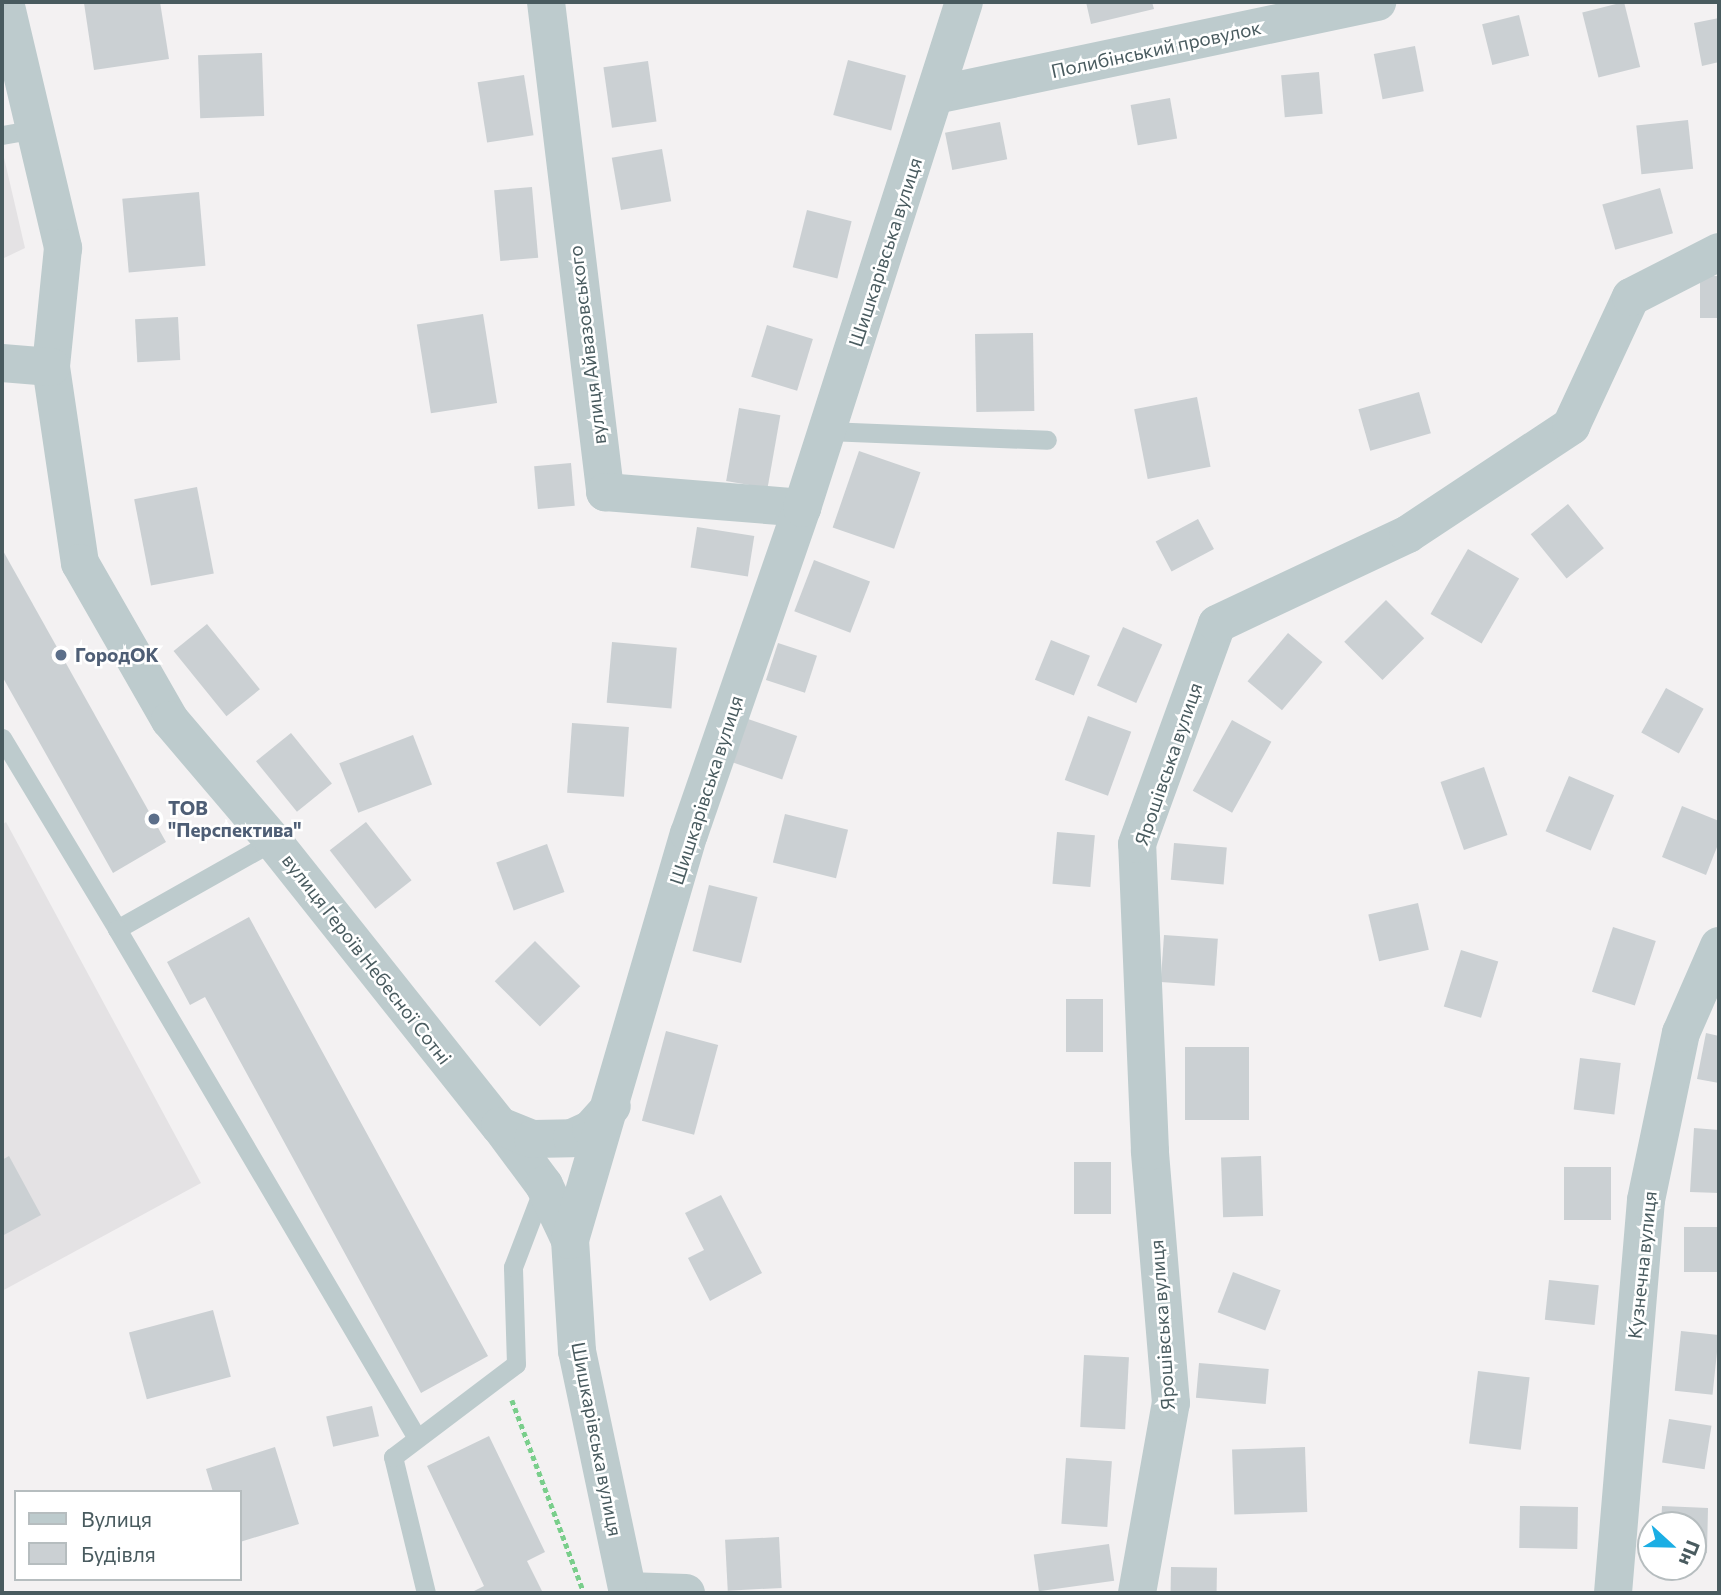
<!DOCTYPE html>
<html>
<head>
<meta charset="utf-8">
<style>
	body { margin:0 }
	#map { position:relative; width:1721px; height:1595px; overflow:hidden; background:#f3f1f2; font-family:Commissioner,sans-serif }
	div>[style] { position:absolute }
	.education>* { inset:0; background:#e4e2e4 }
	.building>* { inset:0; background:#cbd0d3; transform-origin:0 0 }
	.path>* { height:4.5px; margin-top:-2.25px; transform-origin:0; background:repeating-linear-gradient(90deg,#79ce8b 0 5px,transparent 0 8.5px) }
	.lane>* { height:19px; margin:-9.5px; padding:0 9.5px; transform-origin:9.5px; border-radius:9.5px; background:#bdcbcd }
	.street>* { height:38px; margin:-19px; padding:0 19px; transform-origin:19px; border-radius:19px; background:#bdcbcd }
	.dots>* { width:19px; height:19px; translate:-50% -50%; box-sizing:border-box; border:4px solid #fff; border-radius:50% }
	span { translate:-50% -50%; white-space:nowrap; text-align:center; line-height:1.15; -webkit-text-stroke:5px #fff; paint-order:stroke }
	.street-label { font-size:19px; color:#495b5f }
	.service-label { font-size:19px; color:#4e5e75; font-weight:700 }
	.left { translate:0 -50%; text-align:left }
	.frame { position:absolute; inset:0; border:4px solid #495b5f; pointer-events:none }
	.legend { position:absolute; left:14px; top:1490px; width:228px; height:91px; box-sizing:border-box; background:#fff; border:2px solid #b6bdbf; margin:0; padding:9px 12px; list-style:none; font-size:21px; color:#495b5f }
	.legend li { display:flex; align-items:center; gap:14px; height:35px }
	.legend b { width:35px; border:2px solid #b6bdbf }
	.north { position:absolute; left:1637px; top:1511px; width:70px; height:70px; box-sizing:border-box; background:#fff; border:2px solid #b6bdbf; border-radius:50%; rotate:112deg; font-size:19px; font-weight:700; line-height:28px; text-align:center; color:#495b5f }
	.north::after { content:''; display:block; margin:auto; width:24px; height:32px; background:#1baee4; clip-path:polygon(50% 0,100% 100%,50% 72%,0 100%) }
</style>
</head>
<body>
<div id="map">
	<div class="education">
		<i style="clip-path:polygon(2px 149px,25px 248px,2px 259px)"></i>
		<i style="clip-path:polygon(6px 822px,201px 1183px,2px 1291px,2px 825px)"></i>
	</div>
	<div class="building">
		<i style="clip-path:polygon(160px 2px,169px 59px,94px 70px,84px 3px)"></i>
		<i style="clip-path:polygon(1086px 2px,1152px 2px,1154px 9px,1091px 24px)"></i>
		<i style="left:1624px;top:2px;width:67px;height:43px;rotate:76deg"></i>
		<i style="left:1519px;top:15px;width:42px;height:38px;rotate:76deg"></i>
		<i style="clip-path:polygon(1719px 18px,1719px 62px,1702px 66px,1694px 23px)"></i>
		<i style="left:1415px;top:46px;width:46px;height:42px;rotate:79deg"></i>
		<i style="left:262px;top:53px;width:63px;height:64px;rotate:88deg"></i>
		<i style="left:848px;top:60px;width:60px;height:57px;rotate:15deg"></i>
		<i style="left:648px;top:61px;width:61px;height:45px;rotate:82deg"></i>
		<i style="left:1319px;top:72px;width:42px;height:38px;rotate:85deg"></i>
		<i style="left:524px;top:75px;width:61px;height:47px;rotate:81deg"></i>
		<i style="left:1170px;top:98px;width:41px;height:40px;rotate:80deg"></i>
		<i style="left:1688px;top:120px;width:49px;height:52px;rotate:84deg"></i>
		<i style="left:1000px;top:122px;width:38px;height:56px;rotate:79deg"></i>
		<i style="left:662px;top:149px;width:53px;height:51px;rotate:80deg"></i>
		<i style="left:532px;top:187px;width:71px;height:38px;rotate:85deg"></i>
		<i style="left:1660px;top:188px;width:47px;height:60px;rotate:74deg"></i>
		<i style="left:199px;top:192px;width:74px;height:77px;rotate:85deg"></i>
		<i style="left:807px;top:210px;width:46px;height:59px;rotate:14deg"></i>
		<i style="left:1700px;top:276px;width:19px;height:42px"></i>
		<i style="left:483px;top:314px;width:90px;height:67px;rotate:81deg"></i>
		<i style="left:178px;top:317px;width:43px;height:43px;rotate:87deg"></i>
		<i style="left:767px;top:325px;width:48px;height:54px;rotate:17deg"></i>
		<i style="left:1033px;top:333px;width:78px;height:58px;rotate:89deg"></i>
		<i style="left:1419px;top:392px;width:43px;height:63px;rotate:74deg"></i>
		<i style="left:1197px;top:397px;width:71px;height:64px;rotate:79deg"></i>
		<i style="left:739px;top:408px;width:42px;height:74px;rotate:10deg"></i>
		<i style="left:859px;top:451px;width:65px;height:81px;rotate:19deg"></i>
		<i style="left:571px;top:463px;width:43px;height:37px;rotate:85deg"></i>
		<i style="left:197px;top:487px;width:88px;height:64px;rotate:79deg"></i>
		<i style="left:1568px;top:504px;width:57px;height:48px;rotate:51deg"></i>
		<i style="left:1198px;top:519px;width:34px;height:48px;rotate:62deg"></i>
		<i style="left:697px;top:527px;width:58px;height:41px;rotate:9deg"></i>
		<i style="clip-path:polygon(2px 549px,166px 842px,113px 873px,2px 676px)"></i>
		<i style="left:1468px;top:549px;width:59px;height:75px;rotate:30deg"></i>
		<i style="left:814px;top:560px;width:60px;height:55px;rotate:21deg"></i>
		<i style="left:1386px;top:600px;width:54px;height:59px;rotate:45deg"></i>
		<i style="left:207px;top:624px;width:84px;height:43px;rotate:51deg"></i>
		<i style="left:1123px;top:627px;width:43px;height:64px;rotate:24deg"></i>
		<i style="left:1288px;top:633px;width:45px;height:63px;rotate:40deg"></i>
		<i style="left:1051px;top:640px;width:42px;height:43px;rotate:22deg"></i>
		<i style="left:612px;top:642px;width:65px;height:61px;rotate:5deg"></i>
		<i style="left:778px;top:643px;width:41px;height:39px;rotate:18deg"></i>
		<i style="left:1666px;top:688px;width:43px;height:51px;rotate:29deg"></i>
		<i style="left:1088px;top:716px;width:46px;height:68px;rotate:20deg"></i>
		<i style="left:748px;top:719px;width:52px;height:46px;rotate:19deg"></i>
		<i style="left:1232px;top:720px;width:45px;height:81px;rotate:29deg"></i>
		<i style="left:572px;top:723px;width:57px;height:70px;rotate:4deg"></i>
		<i style="left:291px;top:733px;width:65px;height:45px;rotate:51deg"></i>
		<i style="left:413px;top:735px;width:53px;height:79px;rotate:69deg"></i>
		<i style="left:1484px;top:767px;width:72px;height:46px;rotate:71deg"></i>
		<i style="left:1569px;top:776px;width:49px;height:60px;rotate:23deg"></i>
		<i style="clip-path:polygon(1682px 806px,1719px 821px,1719px 842px,1706px 875px,1662px 857px)"></i>
		<i style="left:785px;top:814px;width:65px;height:50px;rotate:14deg"></i>
		<i style="left:366px;top:822px;width:74px;height:46px;rotate:52deg"></i>
		<i style="left:1057px;top:832px;width:38px;height:52px;rotate:5deg"></i>
		<i style="left:1174px;top:843px;width:53px;height:37px;rotate:5deg"></i>
		<i style="left:547px;top:844px;width:51px;height:54px;rotate:70deg"></i>
		<i style="left:709px;top:885px;width:50px;height:68px;rotate:14deg"></i>
		<i style="left:1418px;top:903px;width:48px;height:51px;rotate:77deg"></i>
		<i style="clip-path:polygon(249px 917px,488px 1356px,421px 1393px,205px 997px,190px 1005px,167px 962px)"></i>
		<i style="left:1613px;top:927px;width:45px;height:68px;rotate:18deg"></i>
		<i style="left:1164px;top:935px;width:54px;height:47px;rotate:4deg"></i>
		<i style="left:535px;top:941px;width:64px;height:57px;rotate:45deg"></i>
		<i style="left:1461px;top:950px;width:39px;height:59px;rotate:17deg"></i>
		<i style="left:1066px;top:999px;width:37px;height:53px"></i>
		<i style="left:666px;top:1031px;width:54px;height:93px;rotate:15deg"></i>
		<i style="clip-path:polygon(1706px 1033px,1719px 1036px,1719px 1083px,1697px 1079px)"></i>
		<i style="left:1185px;top:1047px;width:64px;height:73px"></i>
		<i style="left:1580px;top:1058px;width:41px;height:52px;rotate:7deg"></i>
		<i style="clip-path:polygon(1694px 1128px,1719px 1130px,1719px 1193px,1690px 1192px)"></i>
		<i style="clip-path:polygon(9px 1156px,41px 1215px,2px 1236px,2px 1160px)"></i>
		<i style="left:1261px;top:1156px;width:60px;height:40px;rotate:88deg"></i>
		<i style="left:1074px;top:1162px;width:37px;height:52px"></i>
		<i style="left:1564px;top:1167px;width:47px;height:53px"></i>
		<i style="clip-path:polygon(721px 1195px,762px 1273px,710px 1301px,688px 1258px,704px 1250px,685px 1213px)"></i>
		<i style="left:1684px;top:1227px;width:35px;height:45px"></i>
		<i style="left:1233px;top:1272px;width:51px;height:43px;rotate:21deg"></i>
		<i style="left:1549px;top:1280px;width:50px;height:40px;rotate:6deg"></i>
		<i style="left:213px;top:1310px;width:69px;height:87px;rotate:75deg"></i>
		<i style="left:1681px;top:1331px;width:38px;height:60px;rotate:6deg"></i>
		<i style="left:1084px;top:1355px;width:45px;height:72px;rotate:3deg"></i>
		<i style="left:1199px;top:1363px;width:70px;height:35px;rotate:5deg"></i>
		<i style="left:1478px;top:1371px;width:52px;height:73px;rotate:7deg"></i>
		<i style="left:372px;top:1406px;width:31px;height:47px;rotate:77deg"></i>
		<i style="left:1669px;top:1419px;width:43px;height:44px;rotate:9deg"></i>
		<i style="clip-path:polygon(489px 1436px,545px 1552px,527px 1561px,543px 1593px,470px 1593px,484px 1586px,427px 1466px)"></i>
		<i style="clip-path:polygon(275px 1447px,299px 1524px,240px 1542px,240px 1492px,213px 1492px,206px 1469px)"></i>
		<i style="left:1305px;top:1447px;width:65px;height:73px;rotate:88deg"></i>
		<i style="left:1066px;top:1458px;width:46px;height:66px;rotate:4deg"></i>
		<i style="left:1520px;top:1506px;width:58px;height:42px;rotate:1deg"></i>
		<i style="clip-path:polygon(1662px 1506px,1708px 1508px,1707px 1553px,1693px 1552px,1693px 1525px,1661px 1525px)"></i>
		<i style="left:779px;top:1537px;width:51px;height:54px;rotate:87deg"></i>
		<i style="left:1109px;top:1544px;width:37px;height:76px;rotate:82deg"></i>
		<i style="left:1171px;top:1567px;width:46px;height:26px;rotate:1deg"></i>
	</div>
	<div class="path">
		<i style="left:512px;top:1400px;width:206px;rotate:69.5deg"></i>
	</div>
	<div class="lane">
		<i style="left:2px;top:135px;width:36px;rotate:-10deg"></i>
		<i style="left:827px;top:431px;width:220px;rotate:2.3deg"></i>
		<i style="left:2px;top:738px;width:223px;rotate:58.9deg"></i>
		<i style="left:117px;top:929px;width:179px;rotate:-29.4deg"></i>
		<i style="left:117px;top:929px;width:591px;rotate:59.49deg"></i>
		<i style="left:426px;top:1593px;width:140px;rotate:-103.6deg"></i>
		<i style="left:393px;top:1457px;width:154px;rotate:-37.1deg"></i>
		<i style="left:516px;top:1364px;width:97px;rotate:-91.8deg"></i>
		<i style="left:513px;top:1267px;width:87px;rotate:-69.1deg"></i>
	</div>
	<div class="street">
		<i style="left:5px;top:2px;width:253px;rotate:76.7deg"></i>
		<i style="left:63px;top:248px;width:120px;rotate:95.8deg"></i>
		<i style="left:51px;top:367px;width:198px;rotate:81.6deg"></i>
		<i style="left:80px;top:563px;width:181px;rotate:60.2deg"></i>
		<i style="left:170px;top:720px;width:159px;rotate:49.6deg"></i>
		<i style="left:273px;top:841px;width:364px;rotate:51.5deg"></i>
		<i style="left:500px;top:1126px;width:74px;rotate:53.3deg"></i>
		<i style="left:544px;top:1185px;width:61px;rotate:64.7deg"></i>
		<i style="left:546px;top:2px;width:494px;rotate:83.1deg"></i>
		<i style="left:605px;top:492px;width:198px;rotate:4.6deg"></i>
		<i style="left:936px;top:95px;width:451px;rotate:-11.9deg"></i>
		<i style="left:2px;top:363px;width:49px;rotate:4.7deg"></i>
		<i style="left:500px;top:1126px;width:35px;rotate:22deg"></i>
		<i style="left:533px;top:1139px;width:39px;rotate:-1deg"></i>
		<i style="left:572px;top:1138px;width:21px;rotate:-25deg"></i>
		<i style="left:591px;top:1129px;width:31px;rotate:-48deg"></i>
		<i style="left:627px;top:1591px;width:59px;rotate:1.9deg"></i>
		<i style="left:628px;top:1593px;width:247px;rotate:-101.9deg"></i>
		<i style="left:577px;top:1351px;width:111px;rotate:-93.6deg"></i>
		<i style="left:570px;top:1240px;width:423px;rotate:-73.7deg"></i>
		<i style="left:689px;top:834px;width:345px;rotate:-70.9deg"></i>
		<i style="left:802px;top:508px;width:531px;rotate:-72.25deg"></i>
		<i style="left:1137px;top:1593px;width:193px;rotate:-79.9deg"></i>
		<i style="left:1171px;top:1403px;width:253px;rotate:-94.8deg"></i>
		<i style="left:1150px;top:1151px;width:307px;rotate:-92.4deg"></i>
		<i style="left:1137px;top:844px;width:234px;rotate:-70deg"></i>
		<i style="left:1217px;top:624px;width:211px;rotate:-25.2deg"></i>
		<i style="left:1408px;top:534px;width:196px;rotate:-33.5deg"></i>
		<i style="left:1571px;top:426px;width:142px;rotate:-65.1deg"></i>
		<i style="left:1631px;top:297px;width:99px;rotate:-27.1deg"></i>
		<i style="left:1613px;top:1593px;width:394px;rotate:-85.2deg"></i>
		<i style="left:1646px;top:1200px;width:171px;rotate:-78.2deg"></i>
		<i style="left:1681px;top:1033px;width:95px;rotate:-66.4deg"></i>
	</div>
	<div class="dots">
		<i style="left:61px;top:655px;background:#5c6f8a"></i>
		<i style="left:154px;top:819px;background:#5c6f8a"></i>
	</div>
	<div class="street-label">
		<span style="left:1156px;top:49px;rotate:-12deg">Полибінський провулок</span>
		<span style="left:885px;top:252px;rotate:-72deg">Шишкарівська вулиця</span>
		<span style="left:587px;top:345px;rotate:-97deg">вулиця Айвазовського</span>
		<span style="left:1168px;top:764px;rotate:-71deg">Ярошівська вулиця</span>
		<span style="left:706px;top:790px;rotate:-72deg">Шишкарівська вулиця</span>
		<span style="left:367px;top:959px;rotate:52deg">вулиця Героїв Небесної Сотні</span>
		<span style="left:1642px;top:1265px;rotate:-84deg">Кузнечна вулиця</span>
		<span style="left:1162px;top:1325px;rotate:-94deg">Ярошівська вулиця</span>
		<span style="left:597px;top:1439px;rotate:79deg">Шишкарівська вулиця</span>
	</div>
	<div class="service-label">
		<span class="left" style="left:75px;top:655px">ГородОК</span>
		<span class="left" style="left:168px;top:819px">ТОВ<br>"Перспектива"</span>
	</div>
	<div class="frame"></div>
	<ul class="legend">
	<li><b style="height:9px;background:#bdcbcd"></b>Вулиця</li>
	<li><b style="height:19px;background:#cbd0d3"></b>Будівля</li>
	</ul>
	<div class="north">Пн</div>
</div>
</body>
</html>
